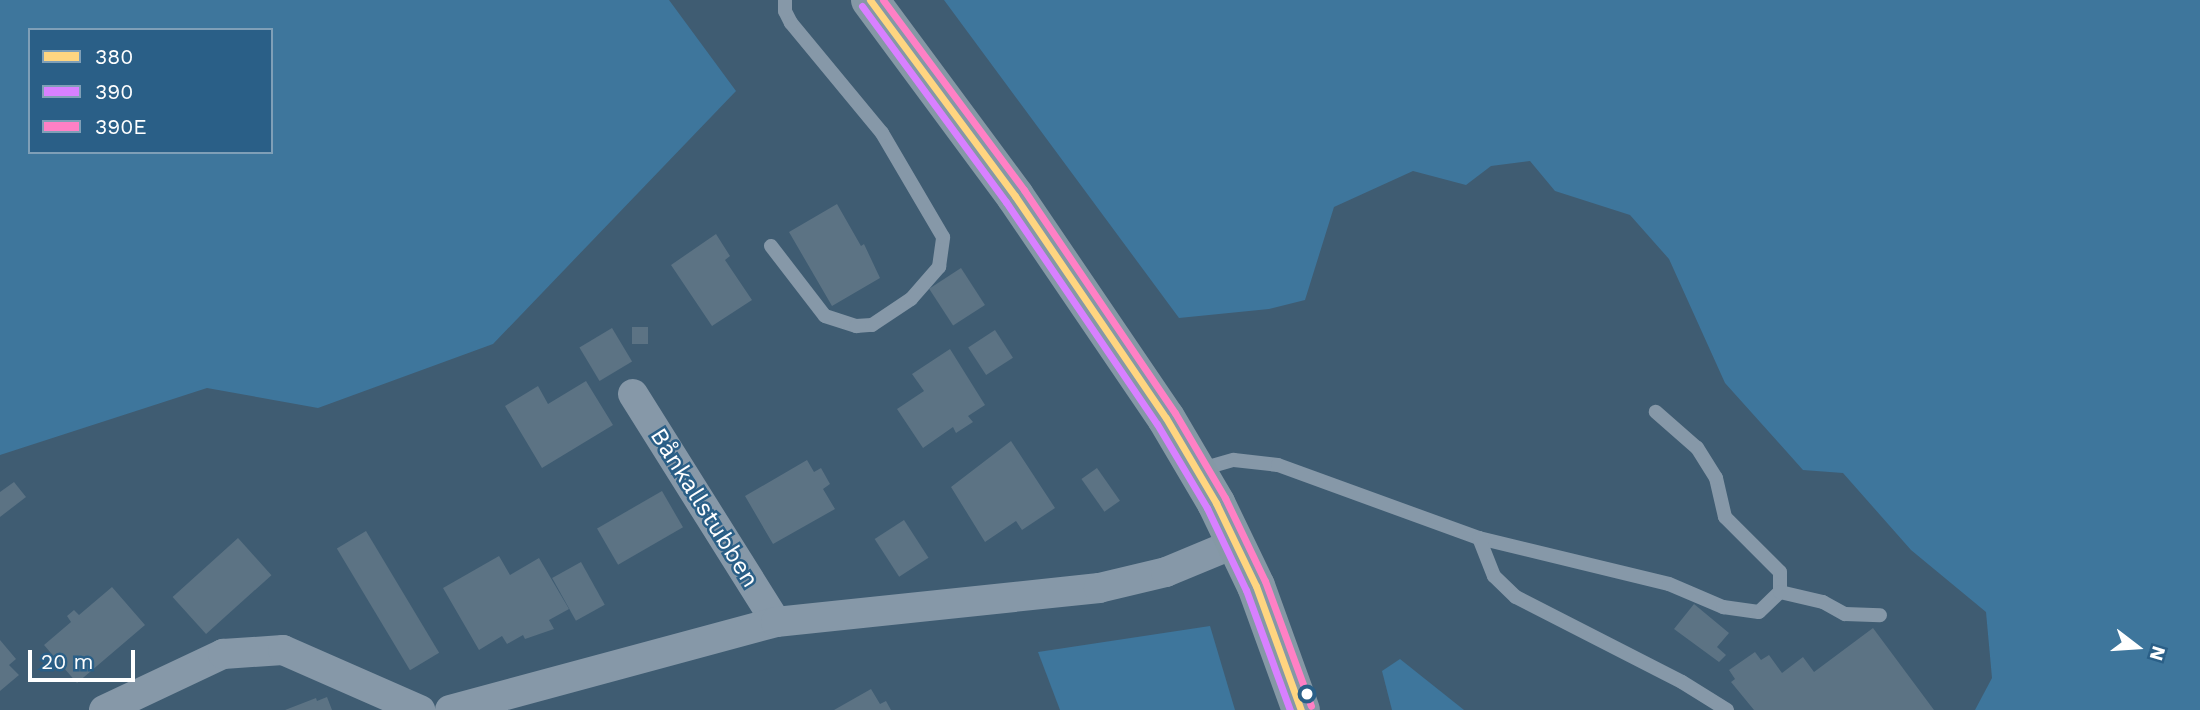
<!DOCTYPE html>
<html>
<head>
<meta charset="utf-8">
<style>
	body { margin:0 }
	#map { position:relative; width:2200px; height:710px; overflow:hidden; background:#3f5c72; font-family:"Work Sans",sans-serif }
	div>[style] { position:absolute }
	.green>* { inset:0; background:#3e769c }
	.building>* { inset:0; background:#5c7384; transform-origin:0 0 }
	.lane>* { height:14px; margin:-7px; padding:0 7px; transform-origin:7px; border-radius:7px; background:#8698a8 }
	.street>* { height:30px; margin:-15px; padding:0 15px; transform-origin:15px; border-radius:15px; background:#8698a8 }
	.highway>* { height:38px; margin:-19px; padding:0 19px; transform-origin:19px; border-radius:19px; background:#8598a5 }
	.bus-1>* { height:7px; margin:-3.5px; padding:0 3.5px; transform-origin:3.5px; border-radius:3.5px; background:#ffd580 }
	.bus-2>* { height:7px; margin:-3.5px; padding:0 3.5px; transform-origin:3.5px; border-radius:3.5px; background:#d880ff }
	.bus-3>* { height:7px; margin:-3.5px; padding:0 3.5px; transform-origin:3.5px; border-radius:3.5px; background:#ff80c5 }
	.dots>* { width:19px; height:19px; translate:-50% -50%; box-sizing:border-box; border:4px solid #2a5f87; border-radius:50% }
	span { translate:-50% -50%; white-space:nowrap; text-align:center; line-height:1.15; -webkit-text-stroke:5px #2a5f87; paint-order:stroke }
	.street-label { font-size:24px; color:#fff }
	.legend { position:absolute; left:28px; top:28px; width:245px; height:126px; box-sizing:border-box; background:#2a5f87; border:2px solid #7f9fb7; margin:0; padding:9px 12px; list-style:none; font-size:21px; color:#fff }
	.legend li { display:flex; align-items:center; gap:14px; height:35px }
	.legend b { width:35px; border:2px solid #7f9fb7 }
	.north { position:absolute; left:2102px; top:612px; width:70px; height:70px; -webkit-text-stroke:5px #2a5f87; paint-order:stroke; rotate:107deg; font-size:19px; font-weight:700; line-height:28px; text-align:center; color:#fff }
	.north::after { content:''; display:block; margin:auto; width:24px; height:32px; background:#fff; clip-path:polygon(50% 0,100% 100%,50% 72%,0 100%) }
	.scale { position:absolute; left:28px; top:650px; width:107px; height:32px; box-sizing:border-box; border:4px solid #fff; border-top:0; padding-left:9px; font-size:21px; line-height:24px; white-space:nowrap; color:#fff; -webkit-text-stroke:5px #2a5f87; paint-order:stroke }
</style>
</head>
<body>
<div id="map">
	<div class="green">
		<i style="clip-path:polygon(evenodd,0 0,669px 0,736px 91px,493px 344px,318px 408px,207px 388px,0 455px,0 0,30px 30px,271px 30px,271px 152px,30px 152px,30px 30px)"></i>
		<i style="clip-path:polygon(944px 0,2200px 0,2200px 710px,1975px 710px,1992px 678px,1986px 612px,1911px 550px,1843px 473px,1803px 470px,1725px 383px,1669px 259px,1630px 215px,1555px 191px,1530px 161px,1491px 166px,1466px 185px,1413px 171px,1334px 207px,1305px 300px,1269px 309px,1179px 318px)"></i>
		<i style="clip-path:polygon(1210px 626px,1235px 710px,1060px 710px,1038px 652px)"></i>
		<i style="clip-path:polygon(1400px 659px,1464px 710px,1392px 710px,1382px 671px)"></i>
	</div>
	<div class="building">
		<i style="clip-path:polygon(837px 204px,861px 246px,864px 244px,880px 278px,832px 306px,789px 232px)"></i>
		<i style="clip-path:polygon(716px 234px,730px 256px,725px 260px,752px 300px,712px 326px,671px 265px)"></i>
		<i style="left:961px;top:268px;width:44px;height:38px;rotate:57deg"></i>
		<i style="left:632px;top:327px;width:16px;height:17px"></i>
		<i style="left:612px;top:328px;width:39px;height:38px;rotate:59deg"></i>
		<i style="left:995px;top:330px;width:33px;height:32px;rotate:57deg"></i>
		<i style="clip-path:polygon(950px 349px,985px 405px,968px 416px,973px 422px,956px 433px,953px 427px,923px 448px,897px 409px,924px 391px,912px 374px)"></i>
		<i style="clip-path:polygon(586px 381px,613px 425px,542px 468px,505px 406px,538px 386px,548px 404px)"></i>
		<i style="clip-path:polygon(1011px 441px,1055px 508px,1022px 530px,1016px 521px,985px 542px,951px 487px)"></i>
		<i style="clip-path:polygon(807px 460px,814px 472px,821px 468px,830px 484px,823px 489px,835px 509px,773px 544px,745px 496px)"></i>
		<i style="left:1097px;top:468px;width:40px;height:19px;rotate:55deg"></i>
		<i style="clip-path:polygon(14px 482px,26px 497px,0 517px,0 492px)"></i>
		<i style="left:662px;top:491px;width:42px;height:75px;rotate:60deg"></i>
		<i style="left:904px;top:520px;width:45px;height:35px;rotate:57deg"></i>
		<i style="left:366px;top:531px;width:142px;height:34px;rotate:59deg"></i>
		<i style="left:238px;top:538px;width:50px;height:88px;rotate:48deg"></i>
		<i style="clip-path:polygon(499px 556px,510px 575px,539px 558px,569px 609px,549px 620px,554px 629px,525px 639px,523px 635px,507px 644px,502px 636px,479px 650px,443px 588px)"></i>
		<i style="left:581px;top:562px;width:49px;height:33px;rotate:61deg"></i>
		<i style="clip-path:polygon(112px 587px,145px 625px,77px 683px,44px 645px,71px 622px,67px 616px,74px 610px,79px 615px)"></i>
		<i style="clip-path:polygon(1694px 604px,1729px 633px,1717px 647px,1726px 655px,1719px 662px,1674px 629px)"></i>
		<i style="clip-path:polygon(1873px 628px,1934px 710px,1754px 710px,1731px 682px,1735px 679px,1729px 670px,1755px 652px,1761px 660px,1769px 655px,1782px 673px,1803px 657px,1814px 672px)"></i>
		<i style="clip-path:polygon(0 640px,16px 659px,9px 665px,19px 675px,0 691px)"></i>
		<i style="clip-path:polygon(871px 689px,880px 704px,886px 701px,891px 710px,834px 710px)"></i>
		<i style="clip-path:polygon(327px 697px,332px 710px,285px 710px,316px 698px,317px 701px)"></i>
	</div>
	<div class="lane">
		<i style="left:771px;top:246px;width:88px;rotate:52.4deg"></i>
		<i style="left:825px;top:316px;width:33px;rotate:18deg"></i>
		<i style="left:856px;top:326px;width:16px;rotate:-4deg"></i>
		<i style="left:872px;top:325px;width:47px;rotate:-33.7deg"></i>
		<i style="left:911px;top:299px;width:43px;rotate:-48.8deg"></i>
		<i style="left:939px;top:267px;width:30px;rotate:-82deg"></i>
		<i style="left:943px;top:237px;width:121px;rotate:-120.4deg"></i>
		<i style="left:882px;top:133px;width:143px;rotate:-129.6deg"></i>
		<i style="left:791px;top:23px;width:13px;rotate:-117deg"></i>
		<i style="left:785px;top:11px;width:11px;rotate:-90deg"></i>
		<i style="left:1198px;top:470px;width:37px;rotate:-16deg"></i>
		<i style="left:1234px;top:460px;width:44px;rotate:6.5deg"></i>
		<i style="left:1278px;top:465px;width:214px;rotate:20deg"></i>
		<i style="left:1479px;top:538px;width:195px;rotate:13.6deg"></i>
		<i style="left:1669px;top:584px;width:59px;rotate:23.1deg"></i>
		<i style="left:1723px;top:607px;width:36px;rotate:8deg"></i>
		<i style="left:1759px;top:612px;width:29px;rotate:-44deg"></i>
		<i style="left:1780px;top:592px;width:20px;rotate:-90deg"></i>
		<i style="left:1780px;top:572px;width:78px;rotate:-135deg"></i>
		<i style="left:1725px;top:517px;width:40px;rotate:-103deg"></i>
		<i style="left:1716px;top:478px;width:36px;rotate:-122deg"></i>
		<i style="left:1697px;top:448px;width:55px;rotate:-138.7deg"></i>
		<i style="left:1479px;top:538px;width:41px;rotate:68.5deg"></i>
		<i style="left:1494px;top:576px;width:30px;rotate:44deg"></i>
		<i style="left:1516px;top:597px;width:186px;rotate:27.1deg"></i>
		<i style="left:1682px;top:682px;width:53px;rotate:31.9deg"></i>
		<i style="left:1780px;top:592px;width:44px;rotate:13.1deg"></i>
		<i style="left:1823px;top:602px;width:25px;rotate:29deg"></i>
		<i style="left:1845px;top:614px;width:35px;rotate:2deg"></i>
	</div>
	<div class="street">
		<i style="left:633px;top:394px;width:269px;rotate:57.9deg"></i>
		<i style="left:104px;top:710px;width:132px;rotate:-25.2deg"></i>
		<i style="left:223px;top:654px;width:60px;rotate:-3.8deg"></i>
		<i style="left:283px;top:650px;width:150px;rotate:23.7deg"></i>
		<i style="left:450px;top:710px;width:338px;rotate:-15.1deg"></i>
		<i style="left:776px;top:622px;width:325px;rotate:-6deg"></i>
		<i style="left:1099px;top:588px;width:69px;rotate:-13.4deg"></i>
		<i style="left:1166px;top:572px;width:76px;rotate:-22.5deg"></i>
	</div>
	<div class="highway">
		<i style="left:870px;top:0;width:244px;rotate:53.5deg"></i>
		<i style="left:1015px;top:196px;width:268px;rotate:55.8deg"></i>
		<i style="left:1166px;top:418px;width:99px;rotate:59.5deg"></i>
		<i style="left:1216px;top:503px;width:92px;rotate:64.3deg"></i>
		<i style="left:1256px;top:586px;width:132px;rotate:70.1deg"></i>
	</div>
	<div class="bus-1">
		<i style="left:870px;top:0;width:244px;rotate:53.5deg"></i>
		<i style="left:1015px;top:196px;width:268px;rotate:55.8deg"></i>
		<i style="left:1166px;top:418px;width:99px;rotate:59.5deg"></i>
		<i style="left:1216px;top:503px;width:92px;rotate:64.3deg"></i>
		<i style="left:1256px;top:586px;width:132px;rotate:70.1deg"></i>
	</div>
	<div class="bus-2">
		<i style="left:862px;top:6px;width:243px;rotate:53.7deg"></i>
		<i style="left:1006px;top:202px;width:268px;rotate:55.8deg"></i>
		<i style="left:1157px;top:424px;width:98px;rotate:59.2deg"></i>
		<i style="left:1207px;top:508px;width:91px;rotate:64.6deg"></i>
		<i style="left:1246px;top:590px;width:128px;rotate:69.9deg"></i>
	</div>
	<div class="bus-3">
		<i style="left:883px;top:0;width:237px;rotate:53.4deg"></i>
		<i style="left:1024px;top:190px;width:269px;rotate:55.9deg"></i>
		<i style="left:1175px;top:413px;width:99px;rotate:59.5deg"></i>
		<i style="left:1225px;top:498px;width:92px;rotate:64.3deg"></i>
		<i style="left:1265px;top:581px;width:133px;rotate:69.8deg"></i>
	</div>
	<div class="dots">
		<i style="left:1307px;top:694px;background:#fff"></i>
	</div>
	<div class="street-label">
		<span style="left:704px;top:508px;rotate:58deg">Bånkallstubben</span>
	</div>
	<ul class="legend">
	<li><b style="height:9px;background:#ffd580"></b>380</li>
	<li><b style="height:9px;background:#d880ff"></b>390</li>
	<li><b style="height:9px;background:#ff80c5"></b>390E</li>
	</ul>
	<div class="north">N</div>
	<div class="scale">20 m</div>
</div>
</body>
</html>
